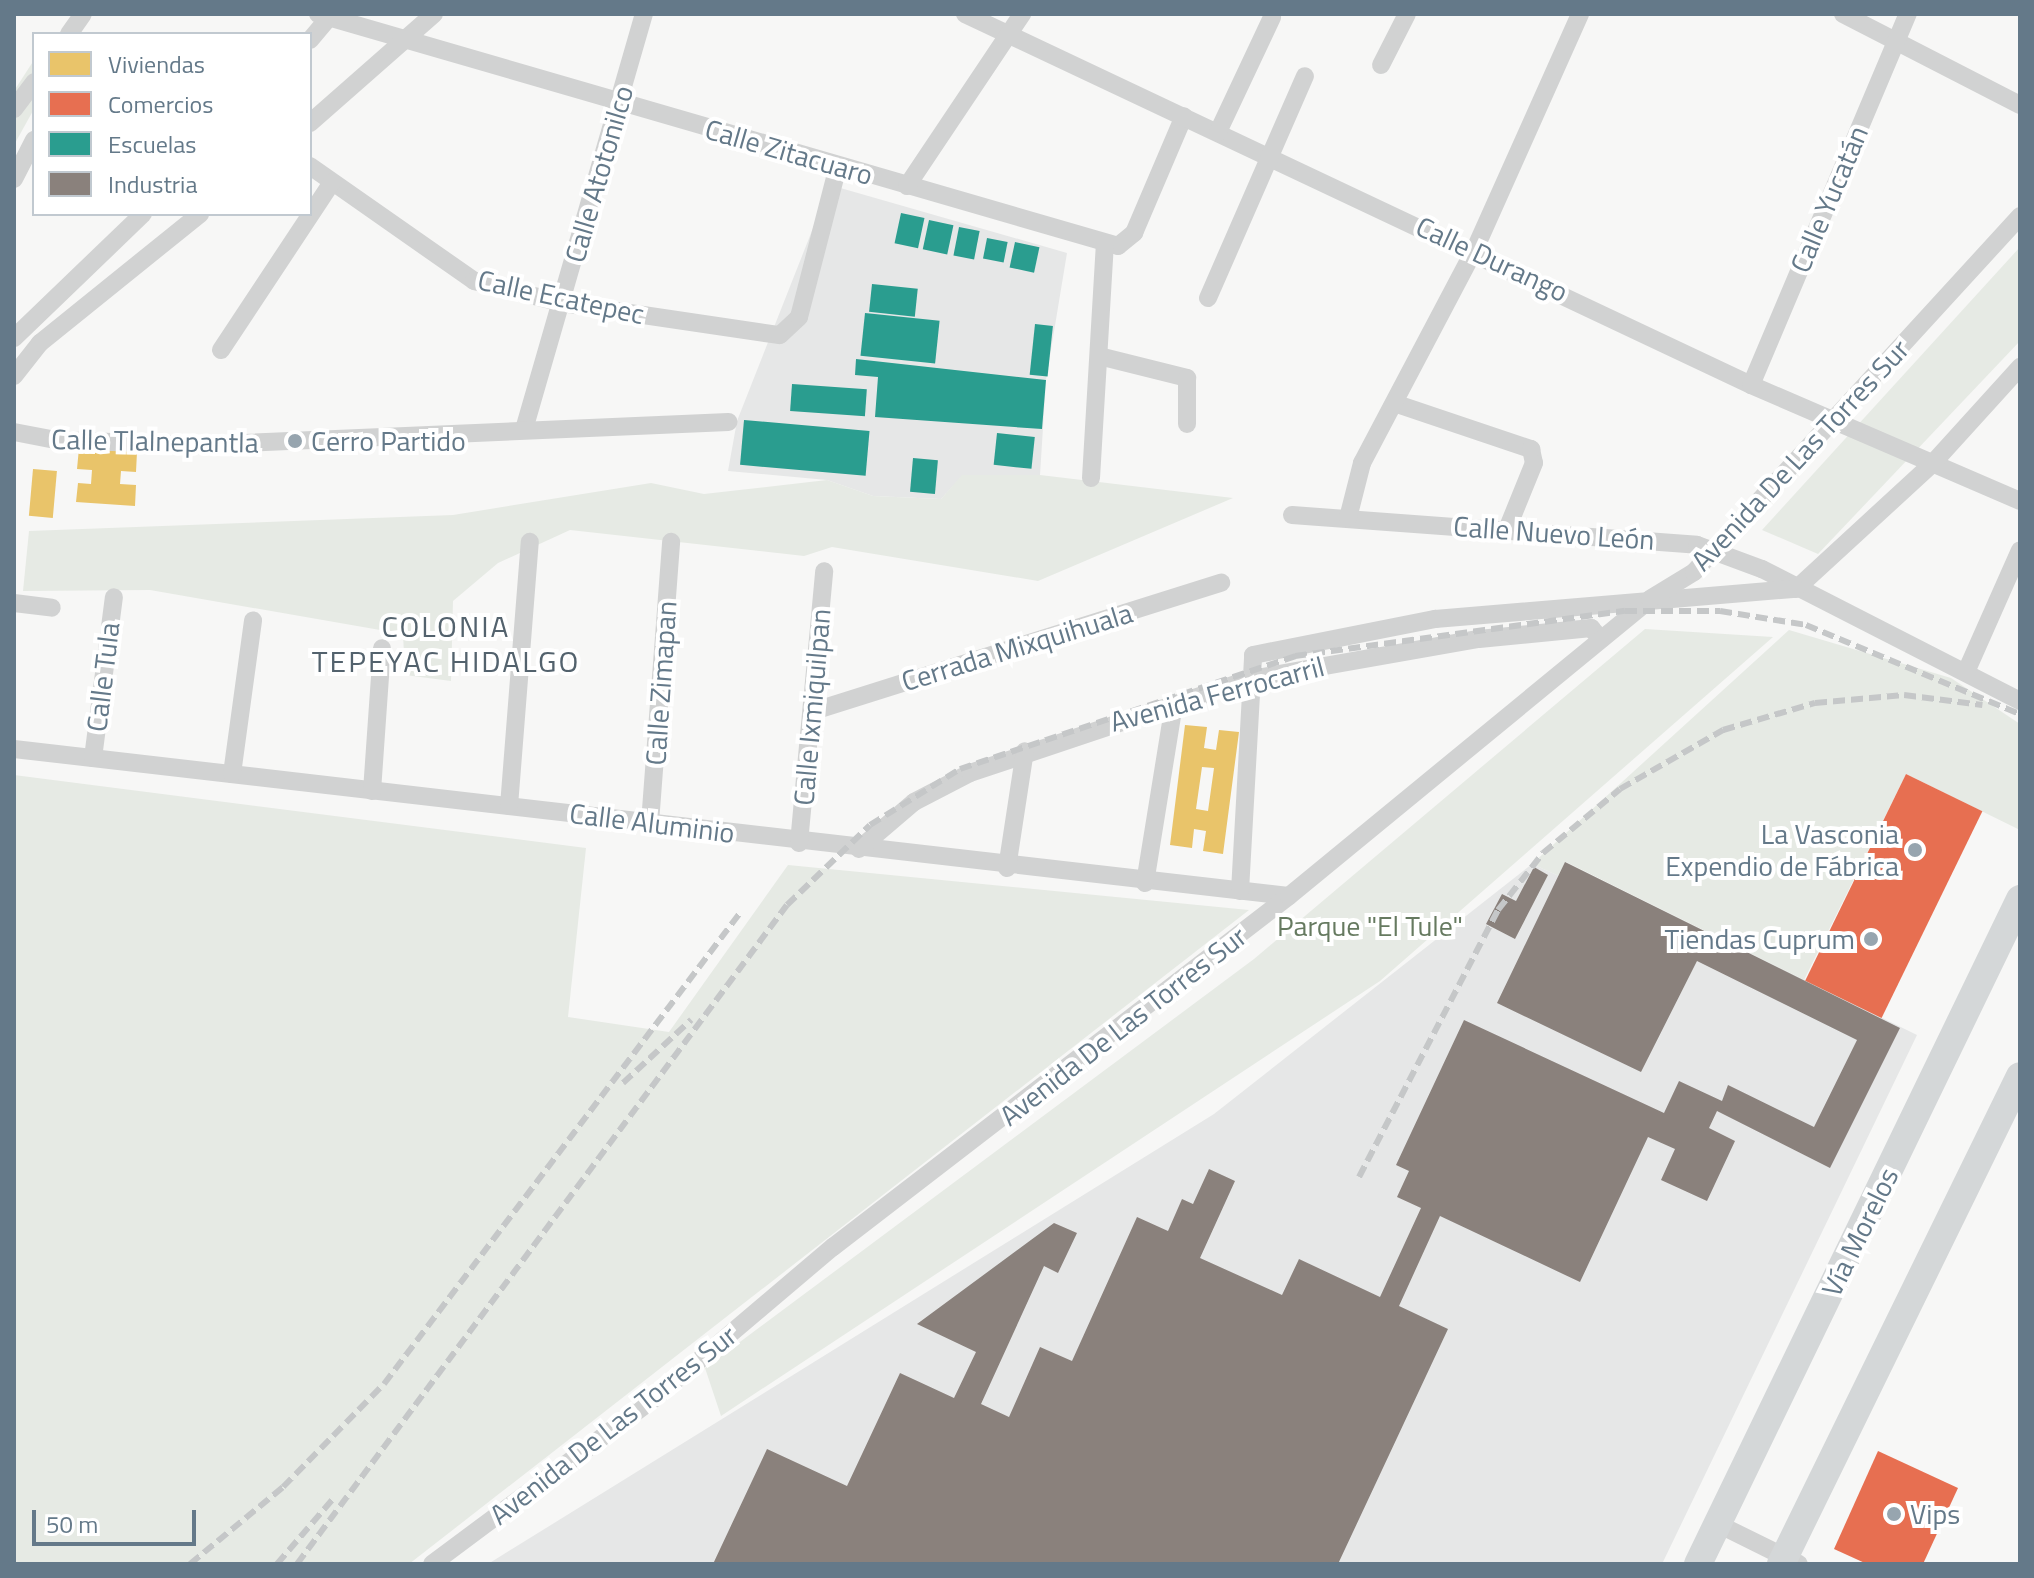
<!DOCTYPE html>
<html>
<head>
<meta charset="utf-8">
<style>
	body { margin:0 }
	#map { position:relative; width:2034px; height:1578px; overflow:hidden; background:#f7f7f6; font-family:"Titillium Web",sans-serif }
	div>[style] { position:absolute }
	.built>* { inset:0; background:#e6e7e7 }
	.green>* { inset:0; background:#e6eae4 }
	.homes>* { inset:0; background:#e9c46a; transform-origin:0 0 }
	.shops>* { inset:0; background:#e76f51; transform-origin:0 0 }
	.schools>* { inset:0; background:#2a9d8f; transform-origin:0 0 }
	.industry>* { inset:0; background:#8a817c }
	.street>* { height:18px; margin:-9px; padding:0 9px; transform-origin:9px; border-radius:9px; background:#d1d2d2 }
	.primary>* { height:28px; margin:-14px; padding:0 14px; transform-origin:14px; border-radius:14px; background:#d4d7d8 }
	.rail>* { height:6px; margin-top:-3px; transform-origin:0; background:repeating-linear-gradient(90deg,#c5c7c8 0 12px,transparent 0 18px) }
	.dots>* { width:22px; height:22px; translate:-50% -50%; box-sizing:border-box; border:4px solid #fff; border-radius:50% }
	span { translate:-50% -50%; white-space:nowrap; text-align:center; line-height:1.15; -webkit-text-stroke:8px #fff; paint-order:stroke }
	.street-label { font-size:28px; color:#647989 }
	.poi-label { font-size:28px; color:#647989 }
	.left { translate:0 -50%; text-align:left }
	.right { translate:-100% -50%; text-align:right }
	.park-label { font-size:28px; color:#667a60 }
	.neighbourhood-label { font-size:30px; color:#53626d; letter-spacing:2px }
	.frame { position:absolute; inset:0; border:16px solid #647989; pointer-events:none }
	.legend { position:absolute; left:32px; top:32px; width:280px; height:184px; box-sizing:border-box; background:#fff; border:2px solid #c1c9d0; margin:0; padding:10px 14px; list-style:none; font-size:24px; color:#647989 }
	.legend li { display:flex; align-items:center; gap:16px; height:40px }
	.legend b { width:40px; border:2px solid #c1c9d0 }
	.scale { position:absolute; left:32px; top:1510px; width:164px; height:36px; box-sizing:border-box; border:4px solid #647989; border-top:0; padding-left:10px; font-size:24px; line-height:28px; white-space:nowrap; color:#647989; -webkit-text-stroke:6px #fff; paint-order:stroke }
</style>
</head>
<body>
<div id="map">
	<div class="built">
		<i style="clip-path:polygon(830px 185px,1067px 253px,1046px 380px,1040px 475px,963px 475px,941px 499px,873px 496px,827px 480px,728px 471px,737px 421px)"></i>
		<i style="clip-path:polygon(1565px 862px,1917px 1035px,1662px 1564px,488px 1564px,1214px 1114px,1532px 864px,1559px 876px)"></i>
	</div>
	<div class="green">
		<i style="clip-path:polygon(34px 60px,34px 109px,14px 145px,14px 91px)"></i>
		<i style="clip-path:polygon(2020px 247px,2020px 341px,1818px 554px,1762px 530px)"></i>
		<i style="clip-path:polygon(962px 475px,1040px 475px,1233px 498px,1038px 581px,832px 547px,804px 556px,570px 530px,498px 563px,453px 601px,451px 681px,405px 675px,403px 634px,150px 590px,23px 591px,29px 531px,453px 515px,651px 483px,704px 494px,827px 480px,873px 496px,941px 499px)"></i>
		<i style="clip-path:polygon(1645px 629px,1773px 637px,1380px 981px,721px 1416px,705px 1368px,1254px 959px)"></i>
		<i style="clip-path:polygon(1789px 630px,1951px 678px,2020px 724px,2020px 830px,1906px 774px,1804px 980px,1566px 862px,1559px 876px,1532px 864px)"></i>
		<i style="clip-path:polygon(14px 775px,586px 848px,568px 1017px,669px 1032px,788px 865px,1249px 910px,409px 1564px,14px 1564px)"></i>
	</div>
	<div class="homes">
		<i style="clip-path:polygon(79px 448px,137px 452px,136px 472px,121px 471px,120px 484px,136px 485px,135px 506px,76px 502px,78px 483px,91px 484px,92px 470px,77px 469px)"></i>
		<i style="left:33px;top:469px;width:24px;height:47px;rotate:5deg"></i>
		<i style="clip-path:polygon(evenodd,1185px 725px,1207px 727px,1204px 748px,1216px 750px,1219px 730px,1239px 732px,1223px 854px,1203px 851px,1206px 831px,1194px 829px,1192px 848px,1170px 845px,1185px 725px,1202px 767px,1214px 768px,1208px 811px,1196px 809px,1202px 767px)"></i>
	</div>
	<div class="shops">
		<i style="left:1906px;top:774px;width:85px;height:230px;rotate:26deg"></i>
		<i style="clip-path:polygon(1878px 1451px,1958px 1488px,1923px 1564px,1867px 1564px,1834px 1549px)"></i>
	</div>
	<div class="schools">
		<i style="left:901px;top:213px;width:24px;height:31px;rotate:12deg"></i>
		<i style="left:929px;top:220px;width:25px;height:30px;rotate:12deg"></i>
		<i style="left:959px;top:227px;width:21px;height:29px;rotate:11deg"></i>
		<i style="left:987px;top:238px;width:21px;height:21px;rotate:11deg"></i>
		<i style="left:1015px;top:242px;width:25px;height:26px;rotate:12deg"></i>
		<i style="left:872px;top:284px;width:46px;height:28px;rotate:6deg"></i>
		<i style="left:865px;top:313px;width:75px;height:43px;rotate:6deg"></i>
		<i style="left:1035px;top:324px;width:18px;height:51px;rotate:6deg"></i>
		<i style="clip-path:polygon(856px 359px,1046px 380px,1042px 429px,875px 417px,878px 377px,855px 375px)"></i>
		<i style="left:792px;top:384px;width:75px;height:27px;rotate:4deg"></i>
		<i style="left:744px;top:420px;width:126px;height:45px;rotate:5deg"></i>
		<i style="left:997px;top:433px;width:38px;height:32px;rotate:6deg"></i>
		<i style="left:913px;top:458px;width:25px;height:34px;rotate:5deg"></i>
	</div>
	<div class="industry">
		<i style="clip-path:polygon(1565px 862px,1900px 1028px,1830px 1168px,1717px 1111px,1709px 1128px,1735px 1141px,1707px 1201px,1661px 1180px,1675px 1149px,1648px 1137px,1580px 1282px,1440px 1216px,1399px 1306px,1448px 1329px,1338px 1564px,713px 1564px,767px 1449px,847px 1486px,900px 1373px,954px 1398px,976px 1352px,917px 1324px,1054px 1223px,1077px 1233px,1058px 1273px,1044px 1266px,981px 1404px,1009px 1417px,1040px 1347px,1072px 1361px,1137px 1217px,1168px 1231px,1182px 1199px,1193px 1204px,1209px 1169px,1235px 1181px,1200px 1258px,1282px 1295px,1299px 1259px,1380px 1297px,1421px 1208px,1397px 1197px,1409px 1171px,1396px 1165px,1464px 1020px,1664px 1113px,1679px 1081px,1722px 1101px,1728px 1085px,1814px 1127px,1857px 1040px,1697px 961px,1641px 1072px,1497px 1003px)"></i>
		<i style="clip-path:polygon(1534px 867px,1548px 875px,1515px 939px,1486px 924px,1502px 894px,1516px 901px)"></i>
	</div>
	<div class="street">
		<i style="left:318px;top:14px;width:833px;rotate:16.17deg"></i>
		<i style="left:1118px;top:246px;width:21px;rotate:-39deg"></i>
		<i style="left:1134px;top:233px;width:127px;rotate:-66.9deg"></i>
		<i style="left:965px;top:14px;width:869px;rotate:25.27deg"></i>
		<i style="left:1751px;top:385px;width:293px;rotate:23.3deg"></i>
		<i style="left:1843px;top:14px;width:199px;rotate:27.2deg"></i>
		<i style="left:69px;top:34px;width:24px;rotate:-55deg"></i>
		<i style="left:310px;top:40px;width:34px;rotate:-50deg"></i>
		<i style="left:1381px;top:65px;width:57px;rotate:-63deg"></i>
		<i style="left:14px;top:109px;width:34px;rotate:-53deg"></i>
		<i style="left:310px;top:123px;width:165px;rotate:-41.3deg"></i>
		<i style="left:1218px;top:132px;width:127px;rotate:-64.8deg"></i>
		<i style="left:310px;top:166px;width:200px;rotate:35deg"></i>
		<i style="left:474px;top:281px;width:91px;rotate:14deg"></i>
		<i style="left:562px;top:303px;width:220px;rotate:8.4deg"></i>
		<i style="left:780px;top:335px;width:26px;rotate:-43deg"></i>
		<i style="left:799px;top:317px;width:156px;rotate:-75.5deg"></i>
		<i style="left:14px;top:179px;width:44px;rotate:-62.9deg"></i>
		<i style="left:907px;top:186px;width:207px;rotate:-56.2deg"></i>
		<i style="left:1208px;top:298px;width:242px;rotate:-66.4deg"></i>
		<i style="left:14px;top:338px;width:179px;rotate:-43.9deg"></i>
		<i style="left:221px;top:350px;width:201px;rotate:-56.5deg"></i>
		<i style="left:1099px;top:356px;width:91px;rotate:14deg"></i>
		<i style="left:1187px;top:378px;width:46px;rotate:90deg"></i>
		<i style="left:14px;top:376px;width:42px;rotate:-51.8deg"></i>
		<i style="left:40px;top:343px;width:206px;rotate:-38.9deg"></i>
		<i style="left:1751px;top:385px;width:403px;rotate:-67.1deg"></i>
		<i style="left:1394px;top:403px;width:145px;rotate:18.6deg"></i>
		<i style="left:1531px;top:449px;width:14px;rotate:78deg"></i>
		<i style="left:1534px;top:463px;width:74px;rotate:112.1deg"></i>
		<i style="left:525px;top:426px;width:429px;rotate:-73.9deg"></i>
		<i style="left:14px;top:432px;width:43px;rotate:10.8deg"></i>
		<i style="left:56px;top:440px;width:141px;rotate:2deg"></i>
		<i style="left:197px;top:445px;width:532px;rotate:-2.48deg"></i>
		<i style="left:1091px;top:478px;width:234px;rotate:-86.6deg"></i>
		<i style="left:1292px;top:515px;width:406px;rotate:4.2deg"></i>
		<i style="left:1697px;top:545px;width:69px;rotate:20.3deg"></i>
		<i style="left:1762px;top:569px;width:290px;rotate:27.1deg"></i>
		<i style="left:1348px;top:518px;width:57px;rotate:-75.7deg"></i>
		<i style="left:1362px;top:463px;width:242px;rotate:-62.2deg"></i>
		<i style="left:1475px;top:249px;width:257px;rotate:-65.9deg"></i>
		<i style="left:1796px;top:589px;width:186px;rotate:-42.6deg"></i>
		<i style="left:1933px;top:463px;width:130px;rotate:-47.8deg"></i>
		<i style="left:14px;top:603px;width:38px;rotate:7deg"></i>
		<i style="left:1966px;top:672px;width:133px;rotate:-66.1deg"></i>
		<i style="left:814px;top:711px;width:427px;rotate:-17.5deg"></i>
		<i style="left:14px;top:749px;width:1283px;rotate:6.58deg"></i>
		<i style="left:93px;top:758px;width:162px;rotate:-82.6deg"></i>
		<i style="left:232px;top:774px;width:155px;rotate:-82.2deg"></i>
		<i style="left:372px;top:791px;width:143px;rotate:-86deg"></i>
		<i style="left:509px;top:806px;width:265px;rotate:-85.5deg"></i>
		<i style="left:650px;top:823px;width:282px;rotate:-85.7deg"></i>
		<i style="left:799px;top:843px;width:273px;rotate:-84.7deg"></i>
		<i style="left:859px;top:849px;width:72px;rotate:-40.5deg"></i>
		<i style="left:914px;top:802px;width:63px;rotate:-27.4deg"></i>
		<i style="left:970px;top:773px;width:296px;rotate:-18.5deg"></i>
		<i style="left:1251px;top:679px;width:231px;rotate:-10deg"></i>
		<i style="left:1479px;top:639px;width:113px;rotate:-5.6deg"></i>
		<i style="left:1591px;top:628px;width:15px;rotate:48deg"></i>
		<i style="left:1007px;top:868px;width:118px;rotate:-81.3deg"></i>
		<i style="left:1145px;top:883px;width:182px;rotate:-80.8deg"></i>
		<i style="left:1240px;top:891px;width:236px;rotate:-86.8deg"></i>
		<i style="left:1253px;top:655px;width:186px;rotate:-11.2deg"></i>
		<i style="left:1435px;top:619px;width:362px;rotate:-4.8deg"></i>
		<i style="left:1718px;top:1524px;width:90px;rotate:26.3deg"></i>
		<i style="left:432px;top:1564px;width:281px;rotate:-36.7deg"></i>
		<i style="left:657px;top:1396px;width:231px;rotate:-40.3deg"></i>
		<i style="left:833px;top:1247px;width:575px;rotate:-37.59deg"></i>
		<i style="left:1289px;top:896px;width:467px;rotate:-39.4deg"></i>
		<i style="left:1650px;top:599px;width:52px;rotate:-31.5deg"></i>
		<i style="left:1694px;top:572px;width:483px;rotate:-47.5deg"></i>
	</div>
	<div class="primary">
		<i style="left:1698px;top:1564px;width:739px;rotate:-64.16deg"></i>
		<i style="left:1781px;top:1564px;width:543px;rotate:-63.91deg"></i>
	</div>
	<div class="rail">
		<i style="left:623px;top:1083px;width:93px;rotate:-42.8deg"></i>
		<i style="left:1359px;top:1177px;width:301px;rotate:-62.5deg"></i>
		<i style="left:1498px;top:910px;width:73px;rotate:-51.7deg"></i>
		<i style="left:1543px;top:853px;width:100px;rotate:-39.7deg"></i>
		<i style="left:1620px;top:789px;width:119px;rotate:-29.8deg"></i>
		<i style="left:1723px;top:730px;width:96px;rotate:-16.4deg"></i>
		<i style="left:1815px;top:703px;width:89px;rotate:-5.1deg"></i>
		<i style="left:1904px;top:695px;width:79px;rotate:7.3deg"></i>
		<i style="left:190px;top:1564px;width:121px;rotate:-39.6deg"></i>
		<i style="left:283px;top:1487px;width:144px;rotate:-45.6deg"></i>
		<i style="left:384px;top:1384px;width:590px;rotate:-52.92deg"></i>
		<i style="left:277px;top:1564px;width:86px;rotate:-49.3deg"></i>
		<i style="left:297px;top:1564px;width:821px;rotate:-53.37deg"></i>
		<i style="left:787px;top:905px;width:115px;rotate:-43.9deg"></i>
		<i style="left:870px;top:825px;width:106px;rotate:-31.9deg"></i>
		<i style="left:960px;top:769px;width:354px;rotate:-18.6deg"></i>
		<i style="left:1295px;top:656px;width:333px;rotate:-7.8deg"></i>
		<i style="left:1625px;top:611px;width:95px"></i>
		<i style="left:1720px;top:611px;width:87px;rotate:9.2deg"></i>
		<i style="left:1806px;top:625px;width:232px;rotate:22.6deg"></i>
	</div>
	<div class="dots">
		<i style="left:295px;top:441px;background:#97a5af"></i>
		<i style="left:1915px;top:850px;background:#97a5af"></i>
		<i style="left:1871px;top:939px;background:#97a5af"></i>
		<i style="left:1894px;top:1514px;background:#97a5af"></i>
	</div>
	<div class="street-label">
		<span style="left:789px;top:152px;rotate:16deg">Calle Zitacuaro</span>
		<span style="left:599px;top:174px;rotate:-74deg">Calle Atotonilco</span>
		<span style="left:1829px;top:199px;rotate:-67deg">Calle Yucatán</span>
		<span style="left:1492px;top:259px;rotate:25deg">Calle Durango</span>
		<span style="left:561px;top:297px;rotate:12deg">Calle Ecatepec</span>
		<span style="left:155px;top:441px;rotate:1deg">Calle Tlalnepantla</span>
		<span style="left:1800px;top:455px;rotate:-47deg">Avenida De Las Torres Sur</span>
		<span style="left:1554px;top:533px;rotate:4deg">Calle Nuevo León</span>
		<span style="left:1017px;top:647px;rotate:-17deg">Cerrada Mixquihuala</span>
		<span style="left:103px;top:677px;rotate:-83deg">Calle Tula</span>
		<span style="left:661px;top:683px;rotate:-86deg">Calle Zimapan</span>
		<span style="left:1217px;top:694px;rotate:-15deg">Avenida Ferrocarril</span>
		<span style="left:812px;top:707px;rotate:-85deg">Calle Ixmiquilpan</span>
		<span style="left:652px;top:823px;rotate:7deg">Calle Aluminio</span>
		<span style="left:1123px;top:1026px;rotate:-38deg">Avenida De Las Torres Sur</span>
		<span style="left:1860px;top:1232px;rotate:-64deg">Vía Morelos</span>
		<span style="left:613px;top:1425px;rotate:-38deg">Avenida De Las Torres Sur</span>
	</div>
	<div class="poi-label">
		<span class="left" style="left:311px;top:441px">Cerro Partido</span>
		<span class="right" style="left:1899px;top:850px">La Vasconia<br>Expendio de Fábrica</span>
		<span class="right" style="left:1855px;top:939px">Tiendas Cuprum</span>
		<span class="left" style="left:1910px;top:1514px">Vips</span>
	</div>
	<div class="park-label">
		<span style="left:1370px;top:926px">Parque "El Tule"</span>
	</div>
	<div class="neighbourhood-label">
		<span style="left:446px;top:643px">COLONIA<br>TEPEYAC HIDALGO</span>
	</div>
	<div class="frame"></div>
	<ul class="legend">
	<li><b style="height:22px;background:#e9c46a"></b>Viviendas</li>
	<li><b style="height:22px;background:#e76f51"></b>Comercios</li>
	<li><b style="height:22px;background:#2a9d8f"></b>Escuelas</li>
	<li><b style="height:22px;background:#8a817c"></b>Industria</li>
	</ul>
	<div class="scale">50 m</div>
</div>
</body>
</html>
